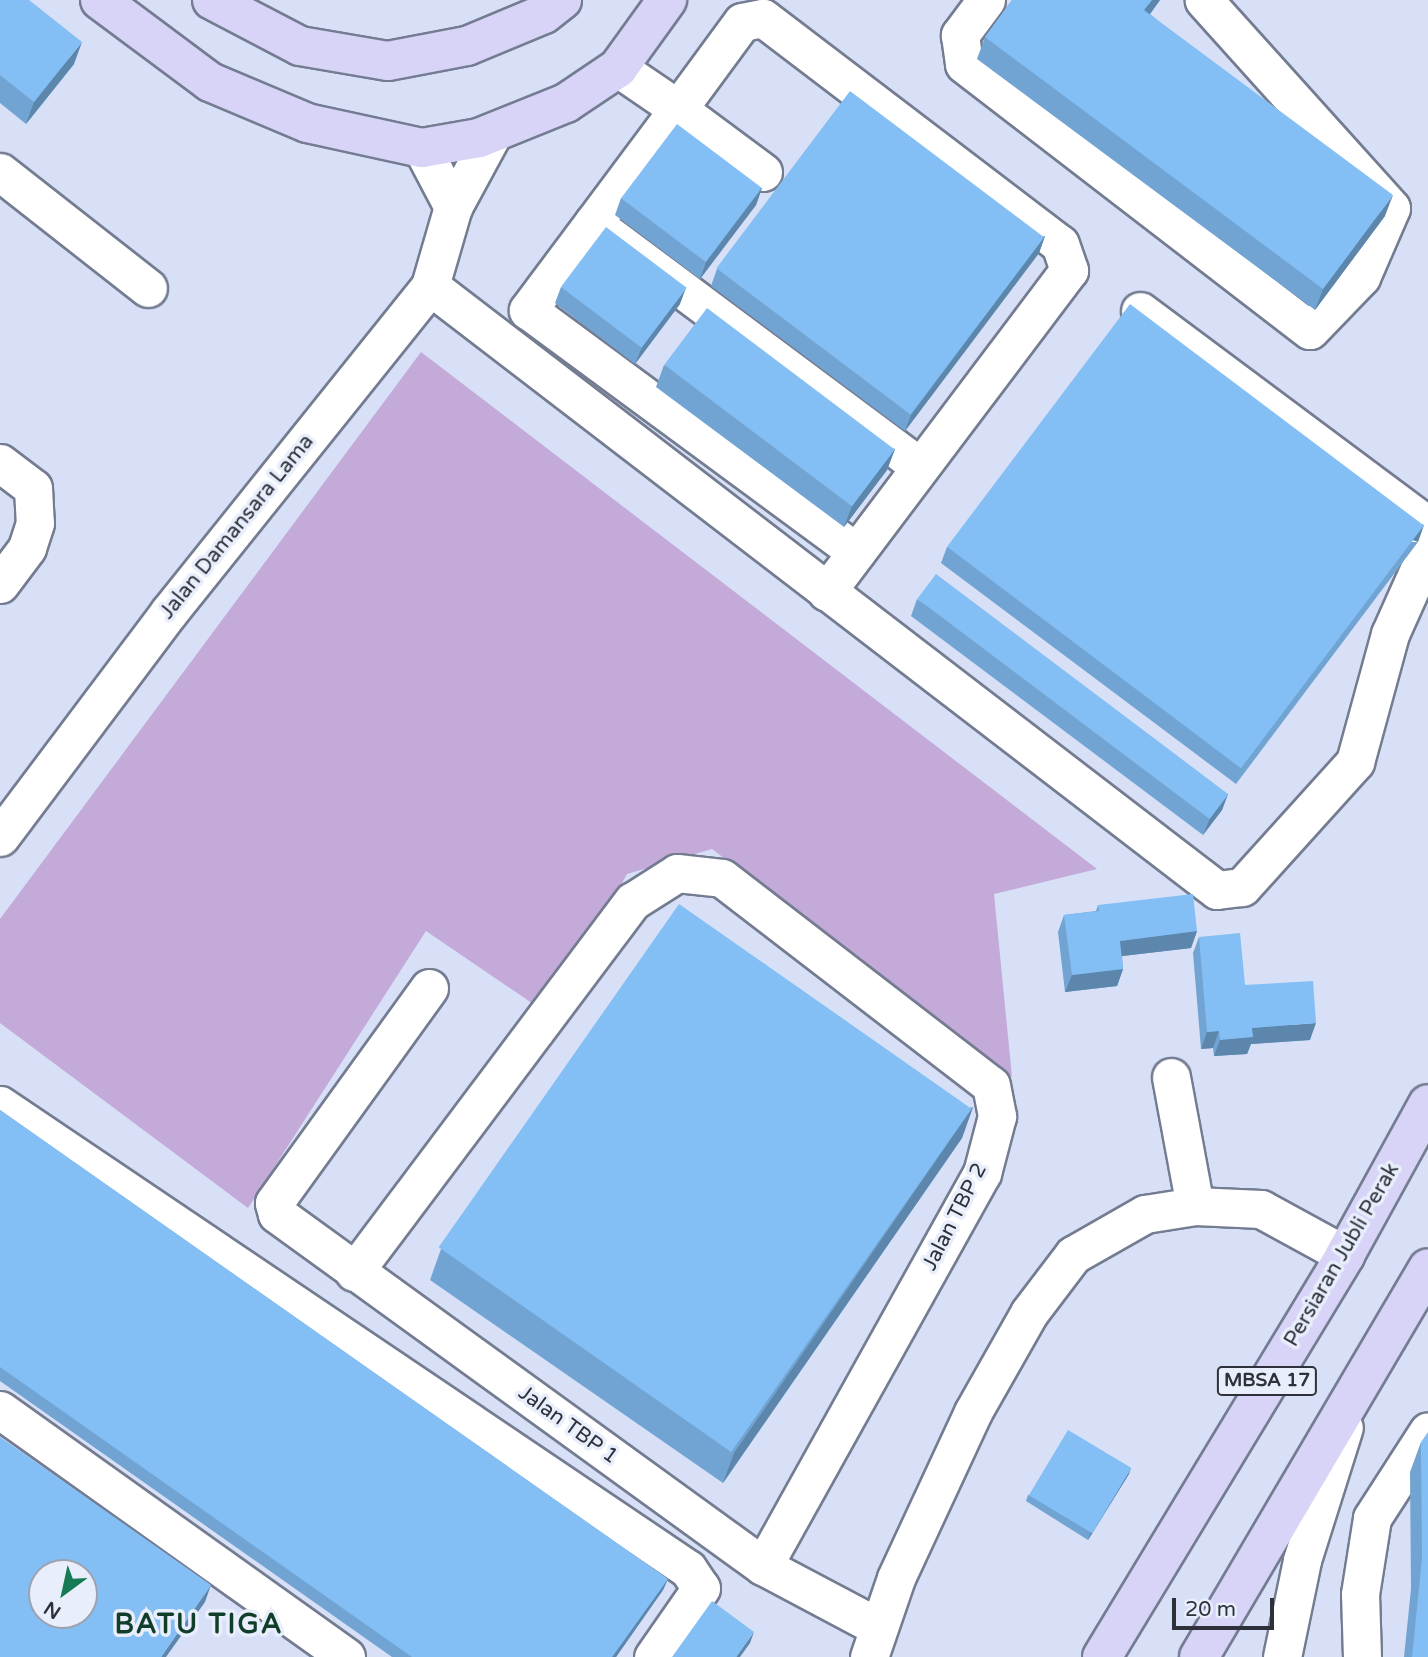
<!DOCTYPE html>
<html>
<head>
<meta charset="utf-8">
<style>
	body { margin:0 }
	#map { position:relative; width:1428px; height:1657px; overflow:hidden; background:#d7e0f7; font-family:"Varela Round",sans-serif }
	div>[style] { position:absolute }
	.green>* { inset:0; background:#c4aad9 }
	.roads { filter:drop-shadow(2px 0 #747c91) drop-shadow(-2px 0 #747c91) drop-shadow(0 2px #747c91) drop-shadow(0 -2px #747c91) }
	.minor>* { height:37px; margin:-18.5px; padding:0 18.5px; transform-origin:18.5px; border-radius:18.5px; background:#fff }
	.major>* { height:38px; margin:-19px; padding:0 19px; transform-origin:19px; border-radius:19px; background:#d7d4f7 }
	.wall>* { inset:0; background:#71a4d2 }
	.shaded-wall>* { inset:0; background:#5c86ab; transform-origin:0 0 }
	.building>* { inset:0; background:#83bff4; transform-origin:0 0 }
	span { translate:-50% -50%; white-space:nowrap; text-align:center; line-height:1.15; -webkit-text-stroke:7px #e8eefb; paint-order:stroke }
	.shield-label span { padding:2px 5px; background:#e8eefb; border:2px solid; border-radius:5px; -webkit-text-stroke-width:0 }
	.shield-label { font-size:19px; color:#2e313a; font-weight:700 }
	.street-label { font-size:21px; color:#2e313a }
	.district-label { font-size:28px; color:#113e2a; font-weight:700; letter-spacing:2px }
	.north { position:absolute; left:28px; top:1559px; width:70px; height:70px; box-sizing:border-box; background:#e8eefb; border:2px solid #9ea2ae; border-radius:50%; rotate:213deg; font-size:19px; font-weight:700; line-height:28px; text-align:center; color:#2e313a }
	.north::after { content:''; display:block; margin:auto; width:24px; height:32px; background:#167b54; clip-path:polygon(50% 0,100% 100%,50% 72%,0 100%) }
	.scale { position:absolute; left:1172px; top:1598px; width:102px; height:32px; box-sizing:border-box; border:4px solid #2e313a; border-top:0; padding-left:9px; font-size:21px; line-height:24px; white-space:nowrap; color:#2e313a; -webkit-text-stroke:5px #e8eefb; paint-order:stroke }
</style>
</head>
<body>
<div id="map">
	<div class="green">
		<i style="clip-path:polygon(421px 352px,1097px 869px,994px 894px,1012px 1077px,712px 849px,627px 874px,548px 1014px,426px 931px,248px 1208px,0 1023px,0 919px)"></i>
	</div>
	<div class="roads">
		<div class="minor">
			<i style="left:986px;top:0;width:44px;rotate:126.6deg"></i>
			<i style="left:960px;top:35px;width:29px;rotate:82deg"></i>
			<i style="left:964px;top:64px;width:436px;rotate:37.6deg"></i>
			<i style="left:1310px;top:330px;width:74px;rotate:-46.1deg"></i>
			<i style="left:1361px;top:277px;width:75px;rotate:-66.5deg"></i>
			<i style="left:1391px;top:208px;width:280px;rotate:-132deg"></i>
			<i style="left:618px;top:68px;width:73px;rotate:34.3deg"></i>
			<i style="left:678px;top:109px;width:108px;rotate:-53.7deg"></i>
			<i style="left:742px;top:22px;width:21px;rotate:-11deg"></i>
			<i style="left:763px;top:18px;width:373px;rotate:37.3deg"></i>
			<i style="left:1060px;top:244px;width:28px;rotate:71deg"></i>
			<i style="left:1069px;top:270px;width:403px;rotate:127deg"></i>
			<i style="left:422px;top:148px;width:67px;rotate:62.3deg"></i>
			<i style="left:0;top:172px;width:188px;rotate:38.1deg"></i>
			<i style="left:763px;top:172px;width:106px;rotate:-143.5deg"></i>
			<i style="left:678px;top:109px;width:142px;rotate:126.7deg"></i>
			<i style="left:593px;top:223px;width:408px;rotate:36.7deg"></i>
			<i style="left:593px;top:223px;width:109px;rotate:126.8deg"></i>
			<i style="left:528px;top:310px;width:408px;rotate:36.4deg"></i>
			<i style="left:430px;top:286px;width:992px;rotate:37.51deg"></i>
			<i style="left:1217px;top:890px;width:25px;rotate:-7deg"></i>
			<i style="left:1242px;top:887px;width:169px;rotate:-47.9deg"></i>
			<i style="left:1355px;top:762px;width:133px;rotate:-74.7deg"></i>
			<i style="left:1390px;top:634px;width:93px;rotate:-65.9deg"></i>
			<i style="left:1140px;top:311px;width:359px;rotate:36.7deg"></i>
			<i style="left:0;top:463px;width:41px;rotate:37.1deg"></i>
			<i style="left:33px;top:488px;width:35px;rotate:87deg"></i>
			<i style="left:35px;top:523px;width:26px;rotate:108deg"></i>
			<i style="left:27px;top:548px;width:45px;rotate:126.9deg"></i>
			<i style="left:0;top:837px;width:281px;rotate:-53.1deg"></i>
			<i style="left:169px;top:612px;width:418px;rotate:-51.3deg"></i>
			<i style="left:430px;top:286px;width:82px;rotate:-73.8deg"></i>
			<i style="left:453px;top:207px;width:84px;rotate:-61.6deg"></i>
			<i style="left:429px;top:988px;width:265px;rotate:125.8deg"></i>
			<i style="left:274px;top:1203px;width:11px;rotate:75deg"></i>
			<i style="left:277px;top:1214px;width:600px;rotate:35.92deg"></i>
			<i style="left:763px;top:1566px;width:130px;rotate:27.9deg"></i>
			<i style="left:1171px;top:1077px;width:131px;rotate:79.5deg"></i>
			<i style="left:0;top:1105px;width:830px;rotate:34deg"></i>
			<i style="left:688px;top:1569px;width:23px;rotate:56deg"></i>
			<i style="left:701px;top:1588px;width:84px;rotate:124.8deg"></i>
			<i style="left:354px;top:1272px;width:464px;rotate:-53.1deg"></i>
			<i style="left:633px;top:901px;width:52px;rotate:-32.5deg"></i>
			<i style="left:677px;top:873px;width:45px;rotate:6.3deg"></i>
			<i style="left:722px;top:878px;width:339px;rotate:37.6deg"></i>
			<i style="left:991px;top:1085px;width:32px;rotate:79deg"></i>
			<i style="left:997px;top:1116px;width:59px;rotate:104.7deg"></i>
			<i style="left:982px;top:1173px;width:450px;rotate:119.1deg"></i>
			<i style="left:0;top:1410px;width:425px;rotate:35.5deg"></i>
			<i style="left:869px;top:1657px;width:83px;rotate:-71.1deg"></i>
			<i style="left:896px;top:1578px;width:183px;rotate:-65.1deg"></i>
			<i style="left:973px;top:1412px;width:114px;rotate:-60.5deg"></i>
			<i style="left:1029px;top:1313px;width:73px;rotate:-52.8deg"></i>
			<i style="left:1073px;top:1255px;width:83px;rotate:-29.7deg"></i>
			<i style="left:1145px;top:1214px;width:51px;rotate:-9.1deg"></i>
			<i style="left:1195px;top:1206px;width:66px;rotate:2.6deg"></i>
			<i style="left:1261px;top:1209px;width:96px;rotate:28.7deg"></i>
			<i style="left:1282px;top:1657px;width:99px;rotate:-78.3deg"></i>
			<i style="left:1302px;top:1560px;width:139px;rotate:-72.5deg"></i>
			<i style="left:1362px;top:1657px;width:63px;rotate:-91.8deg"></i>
			<i style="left:1360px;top:1594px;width:77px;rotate:-81deg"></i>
			<i style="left:1372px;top:1518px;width:103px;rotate:-57.2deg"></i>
		</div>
		<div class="major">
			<i style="left:100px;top:0;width:137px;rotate:36.7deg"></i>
			<i style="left:210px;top:82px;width:105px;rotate:22.9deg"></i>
			<i style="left:307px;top:123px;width:118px;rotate:12.3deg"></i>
			<i style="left:422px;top:148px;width:58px;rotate:-10deg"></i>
			<i style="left:479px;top:138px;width:94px;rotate:-21.9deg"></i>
			<i style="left:566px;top:103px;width:63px;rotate:-33.9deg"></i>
			<i style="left:618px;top:68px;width:84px;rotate:-54.2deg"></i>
			<i style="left:212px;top:0;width:99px;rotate:27.6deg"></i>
			<i style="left:300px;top:46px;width:89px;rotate:9.7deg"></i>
			<i style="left:388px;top:61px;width:80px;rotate:-10.8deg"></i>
			<i style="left:467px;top:46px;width:83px;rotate:-22.6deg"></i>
			<i style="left:544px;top:14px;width:23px;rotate:-38deg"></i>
			<i style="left:1102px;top:1657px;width:470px;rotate:-58.8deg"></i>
			<i style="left:1345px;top:1255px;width:172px;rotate:-61.2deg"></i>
			<i style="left:1199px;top:1657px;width:451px;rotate:-59.5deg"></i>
		</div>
	</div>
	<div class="wall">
		<i style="clip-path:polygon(0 0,74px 64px,26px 124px,0 103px)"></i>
		<i style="clip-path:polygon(1012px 0,1160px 0,1150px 14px,1385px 216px,1315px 310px,977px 59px,985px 37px)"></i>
		<i style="clip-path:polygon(762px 188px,756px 205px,700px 279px,615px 215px,621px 198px)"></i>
		<i style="clip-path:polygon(1045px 236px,1039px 253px,905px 431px,711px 286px,717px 269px)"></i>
		<i style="clip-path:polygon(561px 287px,680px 304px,635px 364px,555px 303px)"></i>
		<i style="clip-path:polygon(664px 365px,895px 449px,887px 470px,844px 527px,656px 387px)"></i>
		<i style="clip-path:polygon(1418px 542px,1236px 784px,941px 563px,947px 547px)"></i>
		<i style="clip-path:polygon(917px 599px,1228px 794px,1222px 810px,1203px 835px,911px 616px)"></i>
		<i style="clip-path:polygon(1098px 905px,1197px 931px,1191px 948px,1122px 956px,1123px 969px,1117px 986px,1065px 992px,1058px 932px,1064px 915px,1096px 911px)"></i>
		<i style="clip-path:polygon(1199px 937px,1245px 985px,1310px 1040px,1251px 1044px,1247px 1054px,1214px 1056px,1213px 1048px,1201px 1049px,1193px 953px)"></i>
		<i style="clip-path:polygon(973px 1107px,962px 1138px,723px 1483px,430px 1280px,441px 1249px)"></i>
		<i style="clip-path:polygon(0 1110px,668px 1579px,663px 1590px,616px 1657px,392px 1657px,0 1381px)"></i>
		<i style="clip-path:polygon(1421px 1442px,1428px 1657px,1404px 1657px,1411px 1589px,1410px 1472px)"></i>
		<i style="clip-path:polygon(1129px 1474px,1088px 1540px,1026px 1501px,1028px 1495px)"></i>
	</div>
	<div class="shaded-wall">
		<i style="clip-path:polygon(1152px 0,1160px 0,1137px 32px,1144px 10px)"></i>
		<i style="clip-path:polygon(82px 42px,74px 64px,26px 124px,34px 102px)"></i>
		<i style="clip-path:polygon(762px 188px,756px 205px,700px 279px,706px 262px)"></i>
		<i style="clip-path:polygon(1393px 195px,1385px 216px,1315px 310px,1323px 289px)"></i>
		<i style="clip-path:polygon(1045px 236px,1039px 253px,905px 431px,911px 415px)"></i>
		<i style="clip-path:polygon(686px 288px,680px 304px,635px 364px,642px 347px)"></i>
		<i style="clip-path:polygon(895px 449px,887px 470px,844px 527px,852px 506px)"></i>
		<i style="left:1424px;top:525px;width:18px;height:303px;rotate:109deg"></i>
		<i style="clip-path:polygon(1228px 794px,1222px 810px,1203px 835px,1210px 818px)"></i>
		<i style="clip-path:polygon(1197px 931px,1191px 948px,1114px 957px,1120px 941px)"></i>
		<i style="clip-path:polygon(1123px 969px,1117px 986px,1065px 992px,1072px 975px)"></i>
		<i style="clip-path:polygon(1316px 1023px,1310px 1040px,1251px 1044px,1247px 1054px,1214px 1056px,1220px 1040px,1252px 1028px)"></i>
		<i style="clip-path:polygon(1219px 1031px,1213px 1048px,1201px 1049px,1207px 1032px)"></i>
		<i style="clip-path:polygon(973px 1107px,962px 1138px,723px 1483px,734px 1453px)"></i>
		<i style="clip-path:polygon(1131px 1468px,1129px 1474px,1088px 1540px,1090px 1534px)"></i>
		<i style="clip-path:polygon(668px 1579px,663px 1590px,616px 1657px,612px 1657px)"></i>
		<i style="clip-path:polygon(211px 1585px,205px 1602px,166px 1657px,161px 1657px)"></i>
		<i style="clip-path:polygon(754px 1632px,750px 1643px,740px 1657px,736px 1657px)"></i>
	</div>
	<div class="building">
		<i style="clip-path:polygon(0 0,29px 0,82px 42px,34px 102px,0 75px)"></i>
		<i style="clip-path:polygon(1012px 0,1152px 0,1144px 10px,1393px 195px,1323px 289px,985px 37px)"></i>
		<i style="left:850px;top:91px;width:243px;height:222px;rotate:37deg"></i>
		<i style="left:677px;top:124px;width:106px;height:93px;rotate:37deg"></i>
		<i style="left:606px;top:227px;width:101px;height:75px;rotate:37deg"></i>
		<i style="left:1130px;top:304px;width:368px;height:304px;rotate:37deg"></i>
		<i style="left:707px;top:308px;width:235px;height:71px;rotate:37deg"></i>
		<i style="left:936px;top:574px;width:366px;height:31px;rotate:37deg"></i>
		<i style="clip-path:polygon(1193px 894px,1197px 931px,1120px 941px,1123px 969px,1072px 975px,1064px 915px,1099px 911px,1098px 905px)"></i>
		<i style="left:679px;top:904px;width:357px;height:419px;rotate:35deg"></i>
		<i style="clip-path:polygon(1240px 933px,1245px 985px,1313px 981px,1316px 1023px,1252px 1028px,1253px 1037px,1220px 1040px,1219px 1031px,1207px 1032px,1199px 937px)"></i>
		<i style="clip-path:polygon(0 1110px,668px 1579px,612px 1657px,412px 1657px,0 1367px)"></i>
		<i style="left:1068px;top:1430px;width:74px;height:76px;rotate:31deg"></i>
		<i style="clip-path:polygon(1428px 1432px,1428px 1657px,1412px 1657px,1422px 1558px,1421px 1442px)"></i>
		<i style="clip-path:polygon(evenodd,0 1437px,211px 1585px,161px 1657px,0 1657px,0 1437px,42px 1573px,84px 1573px,84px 1615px,42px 1615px,42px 1573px)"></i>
		<i style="clip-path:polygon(712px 1601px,754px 1632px,736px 1657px,672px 1657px)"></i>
	</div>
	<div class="shield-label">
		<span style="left:1267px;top:1381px">MBSA 17</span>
	</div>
	<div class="street-label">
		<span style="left:237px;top:527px;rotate:-51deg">Jalan Damansara Lama</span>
		<span style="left:955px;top:1217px;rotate:-63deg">Jalan TBP 2</span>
		<span style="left:1342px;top:1255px;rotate:-60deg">Persiaran Jubli Perak</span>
		<span style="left:568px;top:1425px;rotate:36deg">Jalan TBP 1</span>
	</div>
	<div class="district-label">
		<span style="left:199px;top:1624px">BATU TIGA</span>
	</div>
	<div class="north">N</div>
	<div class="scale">20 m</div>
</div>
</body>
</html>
